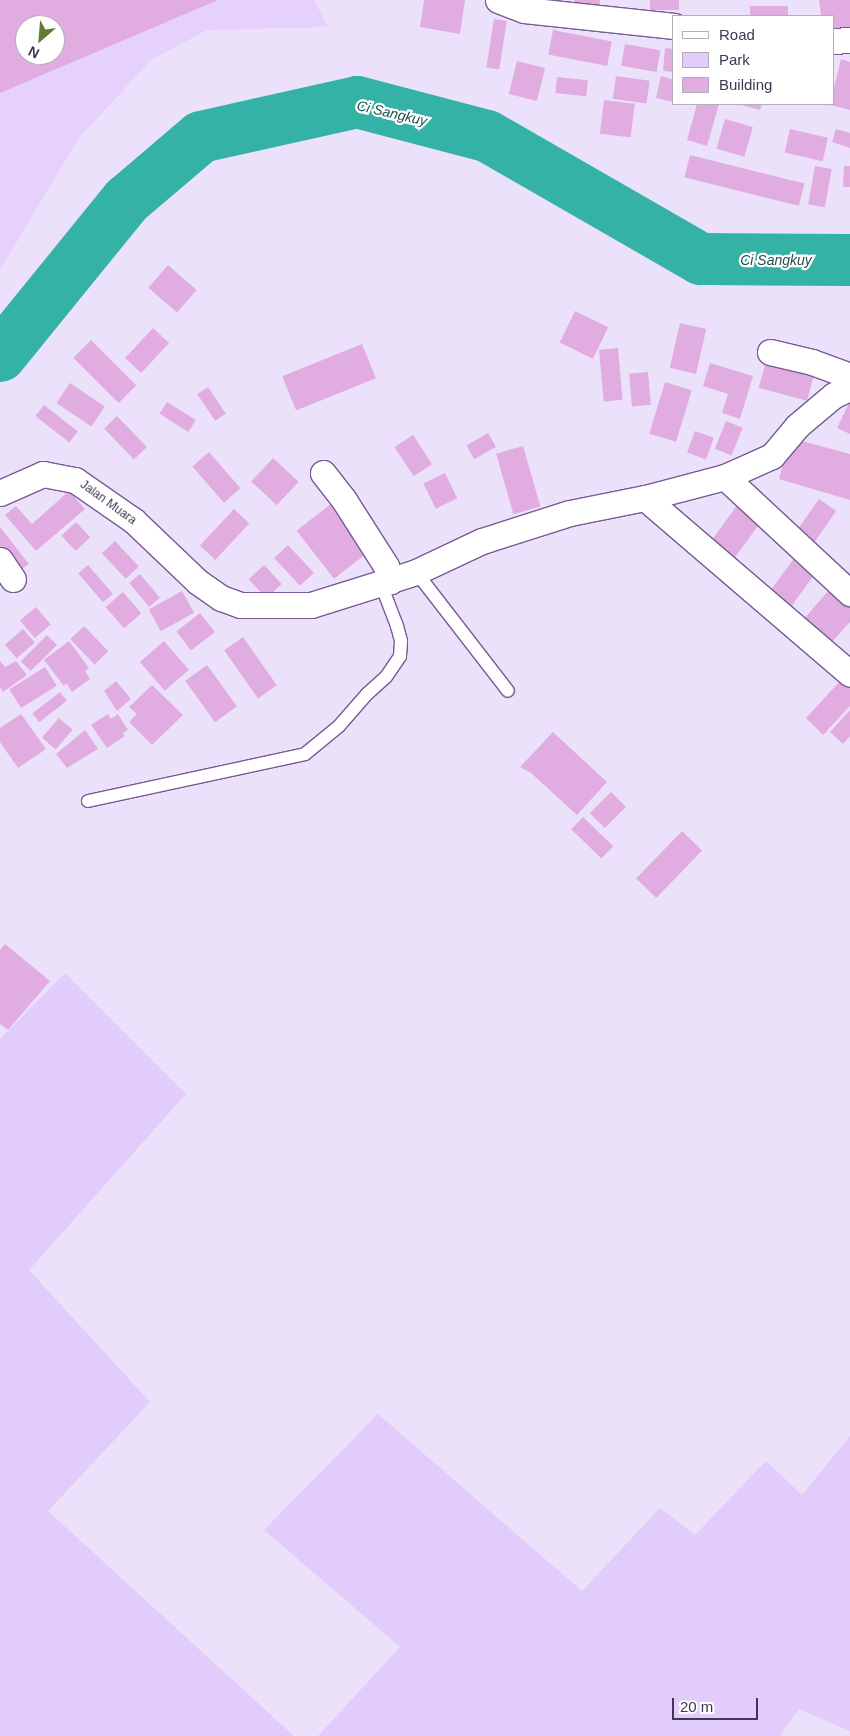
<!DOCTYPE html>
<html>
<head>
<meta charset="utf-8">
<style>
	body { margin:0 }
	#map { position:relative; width:850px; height:1736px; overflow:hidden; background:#ece1fb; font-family:Arial,sans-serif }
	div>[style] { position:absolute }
	.built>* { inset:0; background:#e5d1fc }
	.green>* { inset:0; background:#e2ccfc }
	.river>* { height:52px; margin:-26px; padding:0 26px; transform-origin:26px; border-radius:26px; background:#35b2a6 }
	.building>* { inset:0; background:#e1ade1; transform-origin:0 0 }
	.roads { filter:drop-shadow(1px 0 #775b94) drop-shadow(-1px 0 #775b94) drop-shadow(0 1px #775b94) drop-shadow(0 -1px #775b94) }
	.service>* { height:12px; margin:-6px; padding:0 6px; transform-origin:6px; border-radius:6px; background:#fff }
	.minor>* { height:25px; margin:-12.5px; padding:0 12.5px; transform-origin:12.5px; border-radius:12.5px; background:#fff }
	span { translate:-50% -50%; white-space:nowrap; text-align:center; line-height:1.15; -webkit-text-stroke:4.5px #fff; paint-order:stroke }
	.street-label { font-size:12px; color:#423650 }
	.water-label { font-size:14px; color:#1d504b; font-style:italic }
	.legend { position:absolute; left:672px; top:15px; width:162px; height:90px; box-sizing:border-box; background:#fff; border:1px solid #b3afb9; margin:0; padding:6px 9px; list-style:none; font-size:15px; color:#423650 }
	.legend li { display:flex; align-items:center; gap:10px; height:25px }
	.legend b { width:25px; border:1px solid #b3afb9 }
	.north { position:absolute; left:15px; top:15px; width:50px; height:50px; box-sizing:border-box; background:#fff; border:1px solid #b3afb9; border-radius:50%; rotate:207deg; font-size:14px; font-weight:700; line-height:20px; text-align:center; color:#423650 }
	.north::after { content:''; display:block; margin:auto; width:18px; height:22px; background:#627d31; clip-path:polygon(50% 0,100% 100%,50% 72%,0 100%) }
	.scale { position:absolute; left:672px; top:1698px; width:86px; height:22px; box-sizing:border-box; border:2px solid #423650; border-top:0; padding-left:6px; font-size:15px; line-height:18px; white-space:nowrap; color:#423650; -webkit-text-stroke:4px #fff; paint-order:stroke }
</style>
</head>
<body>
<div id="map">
	<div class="built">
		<i style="clip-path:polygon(evenodd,0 0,314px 0,328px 27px,207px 30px,151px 60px,79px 138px,0 270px,0 0,25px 25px,55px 25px,55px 55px,25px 55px,25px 25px)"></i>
	</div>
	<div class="green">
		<i style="clip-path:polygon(65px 973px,186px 1094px,29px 1270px,150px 1402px,48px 1511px,294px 1736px,0 1736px,0 1039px)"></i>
		<i style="clip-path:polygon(378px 1414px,582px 1591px,660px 1508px,695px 1535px,766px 1461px,802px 1495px,850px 1436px,850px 1731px,799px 1709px,780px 1736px,318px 1736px,400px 1647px,264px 1530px)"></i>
	</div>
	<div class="river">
		<i style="left:0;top:356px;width:201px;rotate:-50.9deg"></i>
		<i style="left:127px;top:200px;width:97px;rotate:-40.4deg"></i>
		<i style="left:201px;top:137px;width:160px;rotate:-12.6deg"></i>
		<i style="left:357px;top:102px;width:134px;rotate:14.7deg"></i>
		<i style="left:487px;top:136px;width:247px;rotate:29.9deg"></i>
		<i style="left:701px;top:259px;width:149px;rotate:0.4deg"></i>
	</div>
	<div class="building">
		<i style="clip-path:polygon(evenodd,0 0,218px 0,0 93px,0 0,25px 25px,55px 25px,55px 55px,25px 55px,25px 25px)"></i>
		<i style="clip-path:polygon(424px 0,465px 0,460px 34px,420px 27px)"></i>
		<i style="clip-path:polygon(574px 0,600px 0,599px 8px,574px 6px)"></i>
		<i style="left:650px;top:0;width:29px;height:10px"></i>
		<i style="clip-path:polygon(819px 0,850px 0,850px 37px,834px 39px,834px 16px,821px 16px)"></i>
		<i style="left:750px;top:6px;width:38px;height:10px"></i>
		<i style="left:494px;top:19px;width:13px;height:49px;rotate:9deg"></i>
		<i style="left:553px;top:30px;width:60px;height:25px;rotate:11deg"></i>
		<i style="left:625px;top:44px;width:36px;height:22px;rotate:10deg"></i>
		<i style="clip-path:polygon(665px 48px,674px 49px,674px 72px,663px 71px)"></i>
		<i style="clip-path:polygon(841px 59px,850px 62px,850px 110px,830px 105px,834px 104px,834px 88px)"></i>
		<i style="left:517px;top:61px;width:29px;height:34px;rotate:14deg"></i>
		<i style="left:616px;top:76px;width:34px;height:23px;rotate:8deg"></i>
		<i style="clip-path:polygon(661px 76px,674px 80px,674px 102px,656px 98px)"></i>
		<i style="left:557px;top:77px;width:31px;height:16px;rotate:6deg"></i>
		<i style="left:604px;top:100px;width:31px;height:34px;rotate:7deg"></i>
		<i style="clip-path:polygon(697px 104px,719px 104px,707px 146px,687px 140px)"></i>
		<i style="clip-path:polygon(738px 104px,762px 104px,760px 110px)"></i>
		<i style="left:725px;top:119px;width:29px;height:31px;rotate:16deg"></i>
		<i style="left:790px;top:129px;width:39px;height:24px;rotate:13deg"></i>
		<i style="clip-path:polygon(836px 129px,850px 133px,850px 148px,832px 142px)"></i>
		<i style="left:690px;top:155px;width:118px;height:23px;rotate:14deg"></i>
		<i style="left:815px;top:166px;width:17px;height:39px;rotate:10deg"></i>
		<i style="clip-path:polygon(844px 166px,850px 166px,850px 187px,843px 187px)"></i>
		<i style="left:168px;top:265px;width:38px;height:30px;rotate:41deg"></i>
		<i style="left:575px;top:311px;width:37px;height:35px;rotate:26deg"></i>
		<i style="left:680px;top:323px;width:27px;height:46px;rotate:13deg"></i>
		<i style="left:153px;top:328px;width:22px;height:41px;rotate:43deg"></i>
		<i style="left:91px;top:340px;width:64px;height:25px;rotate:45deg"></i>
		<i style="left:362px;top:344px;width:37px;height:86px;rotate:68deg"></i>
		<i style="left:618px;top:348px;width:52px;height:19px;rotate:85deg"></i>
		<i style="left:767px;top:357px;width:50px;height:32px;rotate:15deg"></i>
		<i style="clip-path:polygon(710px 363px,753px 376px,740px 419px,722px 413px,728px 394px,703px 386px)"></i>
		<i style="left:648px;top:372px;width:33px;height:19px;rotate:85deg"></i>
		<i style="left:665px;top:382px;width:28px;height:54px;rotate:17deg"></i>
		<i style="left:70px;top:383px;width:42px;height:24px;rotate:34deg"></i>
		<i style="left:208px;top:387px;width:32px;height:13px;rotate:56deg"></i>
		<i style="clip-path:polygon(850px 401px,850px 434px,837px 428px)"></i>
		<i style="left:167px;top:402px;width:34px;height:14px;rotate:32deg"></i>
		<i style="left:44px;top:405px;width:43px;height:14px;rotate:38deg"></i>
		<i style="left:117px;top:416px;width:43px;height:18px;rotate:46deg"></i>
		<i style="left:726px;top:421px;width:18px;height:30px;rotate:22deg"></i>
		<i style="left:695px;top:431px;width:20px;height:23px;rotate:20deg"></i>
		<i style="left:488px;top:433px;width:16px;height:25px;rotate:60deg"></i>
		<i style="left:413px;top:435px;width:35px;height:22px;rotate:57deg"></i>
		<i style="clip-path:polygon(791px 438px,850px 454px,850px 500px,779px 479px)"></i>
		<i style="left:523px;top:446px;width:63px;height:28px;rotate:74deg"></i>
		<i style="left:209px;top:452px;width:48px;height:22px;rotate:49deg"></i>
		<i style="left:273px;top:458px;width:35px;height:32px;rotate:43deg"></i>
		<i style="left:445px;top:473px;width:28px;height:24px;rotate:64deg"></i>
		<i style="clip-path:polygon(69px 491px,85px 509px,36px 551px,5px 515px,16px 506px,32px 524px)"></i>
		<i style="left:819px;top:499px;width:21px;height:39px;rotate:35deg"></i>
		<i style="left:332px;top:503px;width:61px;height:45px;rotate:52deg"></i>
		<i style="left:738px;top:504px;width:29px;height:46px;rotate:36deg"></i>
		<i style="left:234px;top:509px;width:21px;height:50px;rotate:43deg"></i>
		<i style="left:76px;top:522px;width:21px;height:20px;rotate:47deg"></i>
		<i style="clip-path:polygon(0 527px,29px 564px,18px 572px,0 549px)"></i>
		<i style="left:115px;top:541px;width:35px;height:18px;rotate:47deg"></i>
		<i style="left:288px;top:545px;width:38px;height:19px;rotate:47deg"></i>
		<i style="left:795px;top:557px;width:26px;height:44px;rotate:36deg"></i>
		<i style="left:88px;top:565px;width:38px;height:13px;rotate:49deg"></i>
		<i style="left:264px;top:565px;width:26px;height:21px;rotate:47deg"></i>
		<i style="left:140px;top:574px;width:31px;height:14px;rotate:50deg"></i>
		<i style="clip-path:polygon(834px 584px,850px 597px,850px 622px,830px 644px,803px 620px)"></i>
		<i style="left:182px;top:591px;width:25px;height:38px;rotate:61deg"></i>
		<i style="left:123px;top:592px;width:28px;height:23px;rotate:49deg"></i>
		<i style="left:36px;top:607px;width:23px;height:21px;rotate:50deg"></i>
		<i style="left:200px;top:613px;width:24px;height:30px;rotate:52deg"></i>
		<i style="left:84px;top:626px;width:35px;height:19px;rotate:46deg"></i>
		<i style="left:23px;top:629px;width:18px;height:24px;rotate:49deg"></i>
		<i style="left:47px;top:635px;width:14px;height:37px;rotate:45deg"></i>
		<i style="left:243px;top:637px;width:59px;height:23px;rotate:55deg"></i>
		<i style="clip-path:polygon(69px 641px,89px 668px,85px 671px,90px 679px,72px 692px,66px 683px,64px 686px,44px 660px)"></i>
		<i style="left:164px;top:641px;width:38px;height:32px;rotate:49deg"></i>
		<i style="clip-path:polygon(0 661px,5px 667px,16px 661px,27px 675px,3px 692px,0 687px)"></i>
		<i style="left:207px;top:665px;width:51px;height:27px;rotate:54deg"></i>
		<i style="left:45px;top:667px;width:22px;height:42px;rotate:58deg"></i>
		<i style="clip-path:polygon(842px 679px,850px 686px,850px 706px,823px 735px,806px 718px)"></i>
		<i style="clip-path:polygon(116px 681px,131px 699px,117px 711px,104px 691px)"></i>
		<i style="clip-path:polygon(152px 685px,183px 715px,152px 745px,129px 722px,137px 714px,129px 707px)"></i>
		<i style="left:60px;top:692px;width:11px;height:35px;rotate:52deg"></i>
		<i style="clip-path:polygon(850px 710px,850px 736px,843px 744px,830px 732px)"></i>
		<i style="clip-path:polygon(21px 714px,46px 749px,18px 768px,0 742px,0 728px)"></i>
		<i style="clip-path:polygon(108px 714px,111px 719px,118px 714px,128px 730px,123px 733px,125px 736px,107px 748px,91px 725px)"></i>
		<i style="left:59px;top:718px;width:18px;height:26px;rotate:41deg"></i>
		<i style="clip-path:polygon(85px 730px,98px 749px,67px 768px,56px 754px)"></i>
		<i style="clip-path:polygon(553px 732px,607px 782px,577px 815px,531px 773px,520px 767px)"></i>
		<i style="left:611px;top:792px;width:21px;height:30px;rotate:45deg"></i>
		<i style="left:583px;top:817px;width:42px;height:17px;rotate:44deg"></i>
		<i style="left:682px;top:831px;width:28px;height:66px;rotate:44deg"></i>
		<i style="clip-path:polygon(5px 944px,50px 981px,8px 1030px,0 1024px,0 950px)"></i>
	</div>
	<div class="roads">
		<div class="service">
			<i style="left:416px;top:572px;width:150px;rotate:52.3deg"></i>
			<i style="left:88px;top:801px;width:222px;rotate:-12.2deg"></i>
			<i style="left:305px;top:754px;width:44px;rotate:-39.5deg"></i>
			<i style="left:339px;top:726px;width:43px;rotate:-48.8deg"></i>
			<i style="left:367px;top:694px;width:25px;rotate:-42deg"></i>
			<i style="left:386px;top:677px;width:25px;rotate:-56deg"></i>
			<i style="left:400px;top:656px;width:15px;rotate:-86deg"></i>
			<i style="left:401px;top:641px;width:16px;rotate:-105deg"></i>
			<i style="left:397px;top:626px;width:45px;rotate:-110.9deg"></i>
		</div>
		<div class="minor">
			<i style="left:498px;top:0;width:28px;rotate:21deg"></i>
			<i style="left:524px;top:10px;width:151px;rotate:6.1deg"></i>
			<i style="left:834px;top:41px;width:16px;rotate:-4deg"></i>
			<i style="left:770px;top:352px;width:43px;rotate:13.4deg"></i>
			<i style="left:812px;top:362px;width:40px;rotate:20.2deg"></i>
			<i style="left:323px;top:473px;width:34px;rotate:52deg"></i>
			<i style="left:344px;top:500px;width:78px;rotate:57.5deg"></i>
			<i style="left:386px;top:566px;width:16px;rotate:75deg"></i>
			<i style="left:725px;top:477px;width:171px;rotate:42.9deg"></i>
			<i style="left:0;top:493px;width:47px;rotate:-23.8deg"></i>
			<i style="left:43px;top:474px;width:33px;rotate:11deg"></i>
			<i style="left:75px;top:480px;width:72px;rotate:34.8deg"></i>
			<i style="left:134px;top:521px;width:88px;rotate:43.6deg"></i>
			<i style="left:198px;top:582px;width:28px;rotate:35deg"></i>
			<i style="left:221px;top:598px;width:20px;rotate:20deg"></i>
			<i style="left:240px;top:605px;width:71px"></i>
			<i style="left:311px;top:605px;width:110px;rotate:-17.4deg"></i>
			<i style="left:416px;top:572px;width:73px;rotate:-25.2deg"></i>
			<i style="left:482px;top:541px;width:92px;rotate:-17.7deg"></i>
			<i style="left:570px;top:513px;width:76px;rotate:-11.3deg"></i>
			<i style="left:645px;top:498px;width:83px;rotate:-14.7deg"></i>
			<i style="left:725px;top:477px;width:51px;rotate:-24.1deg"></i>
			<i style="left:772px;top:456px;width:39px;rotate:-50deg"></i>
			<i style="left:797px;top:426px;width:48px;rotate:-40deg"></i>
			<i style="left:834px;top:395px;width:17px;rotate:-24deg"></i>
			<i style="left:645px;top:498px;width:270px;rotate:40.6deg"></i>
			<i style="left:0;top:560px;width:23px;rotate:56deg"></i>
		</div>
	</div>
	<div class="street-label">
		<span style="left:108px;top:503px;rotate:36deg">Jalan Muara</span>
	</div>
	<div class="water-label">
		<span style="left:392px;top:113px;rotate:13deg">Ci Sangkuy</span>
		<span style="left:776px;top:260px">Ci Sangkuy</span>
	</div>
	<ul class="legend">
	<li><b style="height:6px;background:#fff"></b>Road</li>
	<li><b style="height:14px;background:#e2ccfc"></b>Park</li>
	<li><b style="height:14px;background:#e1ade1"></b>Building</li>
	</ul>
	<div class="north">N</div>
	<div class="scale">20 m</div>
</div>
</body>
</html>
